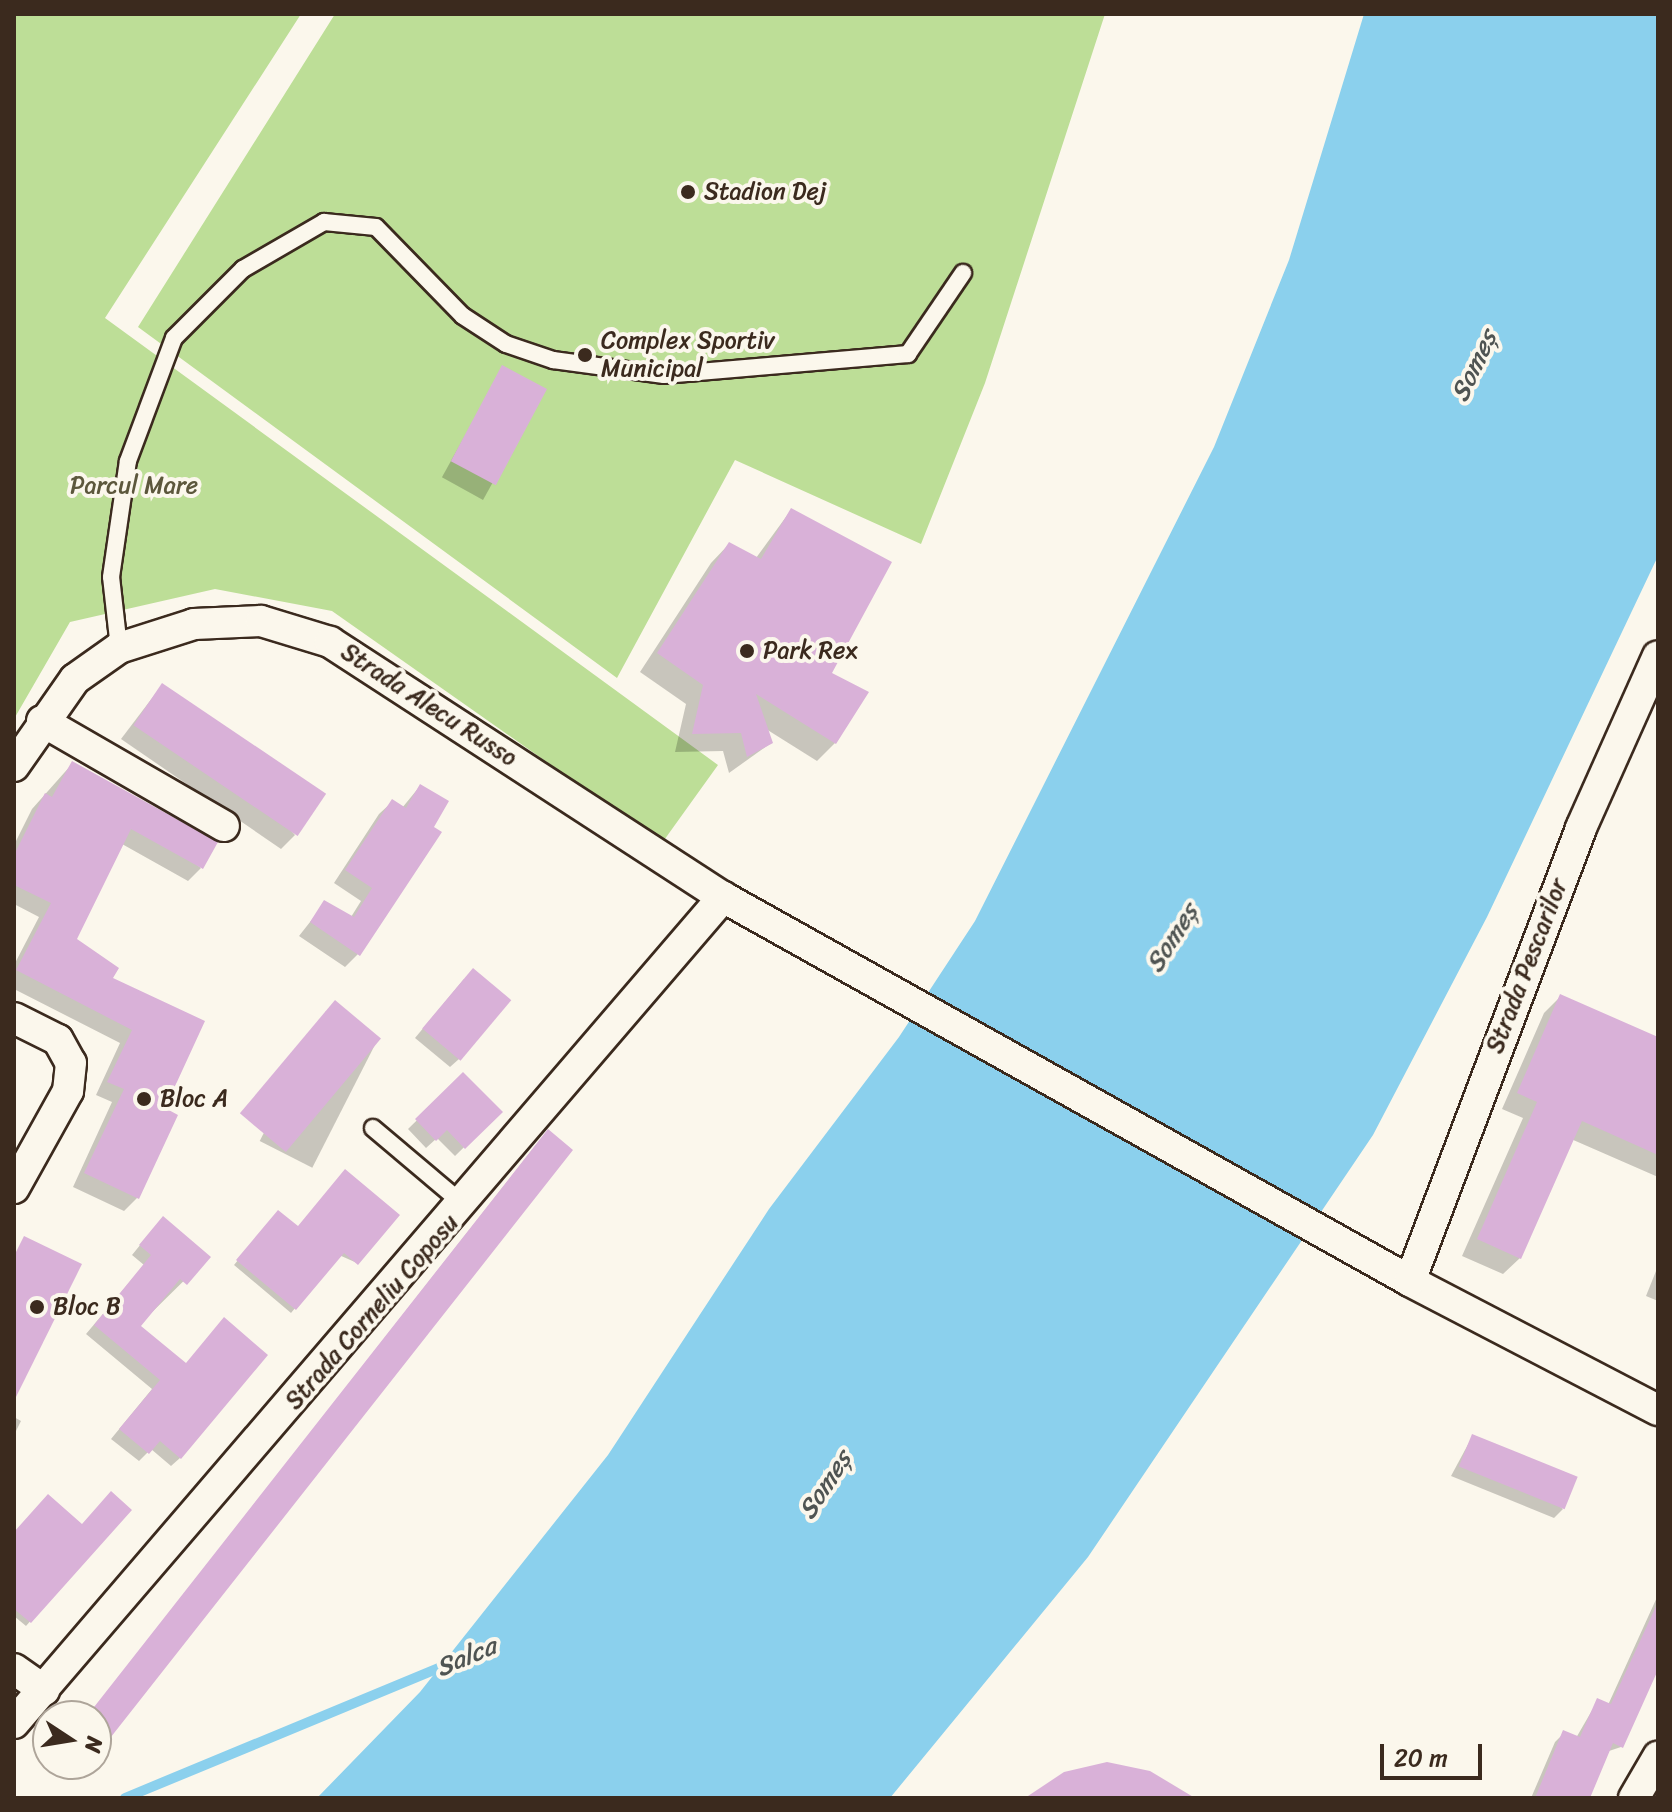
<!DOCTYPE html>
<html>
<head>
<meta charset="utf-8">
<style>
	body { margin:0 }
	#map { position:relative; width:1672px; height:1812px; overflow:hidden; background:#fbf7ec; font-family:Sriracha,sans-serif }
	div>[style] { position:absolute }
	.green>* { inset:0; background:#bdde97 }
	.water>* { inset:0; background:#8bd0ed }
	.shadow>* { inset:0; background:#0003; transform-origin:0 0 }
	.stream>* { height:10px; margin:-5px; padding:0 5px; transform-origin:5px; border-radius:5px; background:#8bd0ed }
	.building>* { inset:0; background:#d9b1d8; transform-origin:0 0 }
	.roads { filter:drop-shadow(2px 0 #3b2a1e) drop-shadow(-2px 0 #3b2a1e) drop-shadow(0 2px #3b2a1e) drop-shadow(0 -2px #3b2a1e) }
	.service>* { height:16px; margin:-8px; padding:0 8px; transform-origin:8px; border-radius:8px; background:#fbf7ec }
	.minor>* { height:30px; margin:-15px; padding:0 15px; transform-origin:15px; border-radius:15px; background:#fbf7ec }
	.dots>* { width:22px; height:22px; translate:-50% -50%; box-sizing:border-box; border:4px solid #fbf7ec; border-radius:50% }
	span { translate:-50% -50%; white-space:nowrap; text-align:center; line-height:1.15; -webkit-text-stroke:8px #fbf7ec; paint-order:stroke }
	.poi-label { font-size:24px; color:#3b2a1e }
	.left { translate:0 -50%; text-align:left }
	.park-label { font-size:24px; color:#5c573c }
	.street-label { font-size:24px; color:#3b2a1e }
	.water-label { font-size:26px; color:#4f5452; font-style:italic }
	.frame { position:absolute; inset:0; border:16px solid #3b2a1e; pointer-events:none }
	.north { position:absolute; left:32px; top:1700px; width:80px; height:80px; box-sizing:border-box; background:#fbf7ec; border:2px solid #aea59a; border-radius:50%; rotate:102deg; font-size:22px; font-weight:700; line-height:32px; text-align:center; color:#3b2a1e }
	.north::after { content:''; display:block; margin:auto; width:28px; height:36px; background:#3b2a1e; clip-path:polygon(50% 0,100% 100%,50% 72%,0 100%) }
	.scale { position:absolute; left:1380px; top:1744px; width:102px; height:36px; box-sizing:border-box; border:4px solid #3b2a1e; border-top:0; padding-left:10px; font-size:24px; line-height:28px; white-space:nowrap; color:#3b2a1e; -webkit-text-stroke:6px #fbf7ec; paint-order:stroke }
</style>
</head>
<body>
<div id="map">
	<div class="green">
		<i style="clip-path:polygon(14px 14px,301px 14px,105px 318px,718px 765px,662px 843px,332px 611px,215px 589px,70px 622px,14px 719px)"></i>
		<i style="clip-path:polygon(335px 14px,1105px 14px,985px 383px,921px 544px,735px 460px,617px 678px,138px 327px)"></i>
	</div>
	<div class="water">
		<i style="clip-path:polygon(1364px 14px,1658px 14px,1658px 556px,1487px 917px,1373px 1135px,1088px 1557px,890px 1798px,317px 1798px,420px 1692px,608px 1455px,769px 1209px,899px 1037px,975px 921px,1214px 447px,1289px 260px)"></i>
	</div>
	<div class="shadow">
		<i style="left:503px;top:367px;width:47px;height:126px;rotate:29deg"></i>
		<i style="clip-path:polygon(791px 510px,829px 674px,835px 743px,817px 761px,766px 729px,771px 743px,729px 773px,723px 751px,675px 752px,686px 704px,640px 672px,711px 563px,729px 544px,756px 558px)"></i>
		<i style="clip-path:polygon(162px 685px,295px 835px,281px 849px,121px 739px)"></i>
		<i style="clip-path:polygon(72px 764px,201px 868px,188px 881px,122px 844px,75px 939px,111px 979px,203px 1022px,162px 1109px,137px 1198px,124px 1211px,73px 1187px,112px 1102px,96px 1095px,120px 1043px,14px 989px,14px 965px,39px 917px,14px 904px,14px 845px,32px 809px)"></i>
		<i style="clip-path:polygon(420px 786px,358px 954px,345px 967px,299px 936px,325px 903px,351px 917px,361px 901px,334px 883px,379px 814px,392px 802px,402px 808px)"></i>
		<i style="clip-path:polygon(464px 979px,459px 1059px,450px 1067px,415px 1038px)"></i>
		<i style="clip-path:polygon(1560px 997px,1658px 1039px,1658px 1177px,1571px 1139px,1520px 1258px,1503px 1274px,1462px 1256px,1523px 1118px,1502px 1109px,1544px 1013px)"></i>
		<i style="left:326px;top:1011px;width:59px;height:146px;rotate:27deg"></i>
		<i style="clip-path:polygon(463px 1075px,500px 1112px,455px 1156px,437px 1138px,426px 1148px,408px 1129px)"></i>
		<i style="clip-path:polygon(543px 1136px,96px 1753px,96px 1716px,88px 1716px)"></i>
		<i style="clip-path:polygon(342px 1176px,357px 1263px,339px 1255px,291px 1313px,234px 1265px,274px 1216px,298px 1228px)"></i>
		<i style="clip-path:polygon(154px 1228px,208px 1257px,138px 1326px,185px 1365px,180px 1458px,171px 1466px,151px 1449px,139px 1461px,111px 1439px,152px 1389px,86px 1334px,144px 1265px,132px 1255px)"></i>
		<i style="clip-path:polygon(1658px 1266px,1658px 1301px,1646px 1296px)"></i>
		<i style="clip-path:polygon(14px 1417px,21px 1421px,14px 1435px)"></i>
		<i style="clip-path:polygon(1472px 1437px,1563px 1509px,1554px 1518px,1451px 1476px)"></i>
		<i style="clip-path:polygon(129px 1510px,26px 1626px,14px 1616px,14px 1535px,82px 1527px)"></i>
		<i style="clip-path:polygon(1658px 1595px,1658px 1669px,1621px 1747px,1606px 1752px,1582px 1798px,1531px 1798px,1555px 1742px,1564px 1733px,1576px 1738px,1598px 1700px,1608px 1705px)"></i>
		<i style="clip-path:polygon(58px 1764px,87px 1764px,75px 1778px)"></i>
	</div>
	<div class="stream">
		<i style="left:125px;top:1798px;width:351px;rotate:-22.5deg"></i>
	</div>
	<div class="building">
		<i style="left:502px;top:365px;width:51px;height:109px;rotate:28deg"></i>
		<i style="clip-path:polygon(791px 508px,892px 562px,832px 673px,869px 692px,836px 744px,756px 694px,773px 743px,747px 757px,741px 733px,692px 734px,703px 685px,657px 653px,729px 542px,761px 559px)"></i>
		<i style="left:162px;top:683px;width:198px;height:51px;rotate:34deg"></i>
		<i style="clip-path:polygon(72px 761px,218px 842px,203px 869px,131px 829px,77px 939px,119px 968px,113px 978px,205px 1021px,165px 1108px,178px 1115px,139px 1199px,84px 1173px,124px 1089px,107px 1082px,132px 1030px,16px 970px,51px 903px,14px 885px,14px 855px,45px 793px,52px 797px)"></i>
		<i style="clip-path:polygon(420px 784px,449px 801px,434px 827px,442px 832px,360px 956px,310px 922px,324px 900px,354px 917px,372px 888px,345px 870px,392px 799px,406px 808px)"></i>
		<i style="left:473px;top:968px;width:50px;height:79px;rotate:40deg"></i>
		<i style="clip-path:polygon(1560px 994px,1658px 1037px,1658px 1155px,1582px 1121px,1521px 1259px,1477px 1239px,1537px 1102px,1517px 1093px)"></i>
		<i style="left:335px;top:1000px;width:60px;height:148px;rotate:40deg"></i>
		<i style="clip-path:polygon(463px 1072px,503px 1112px,465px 1149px,447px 1130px,436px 1141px,415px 1119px)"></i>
		<i style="clip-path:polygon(548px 1129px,573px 1150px,96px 1756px,96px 1716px,87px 1716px)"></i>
		<i style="clip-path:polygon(345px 1169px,400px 1215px,358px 1265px,344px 1253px,296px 1310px,236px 1260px,278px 1210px,298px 1226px)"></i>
		<i style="clip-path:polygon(163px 1216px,211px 1257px,187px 1285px,180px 1279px,141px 1326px,186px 1363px,224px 1317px,268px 1355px,181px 1459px,160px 1441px,149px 1454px,119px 1429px,160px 1380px,94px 1325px,151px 1255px,139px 1245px)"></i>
		<i style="clip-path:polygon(24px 1236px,82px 1264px,14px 1401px,14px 1256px)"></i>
		<i style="left:1472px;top:1434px;width:114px;height:35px;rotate:22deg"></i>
		<i style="clip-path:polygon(111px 1491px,132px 1510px,31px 1623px,14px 1609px,14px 1532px,48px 1494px,82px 1524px)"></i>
		<i style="clip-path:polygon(1658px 1602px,1658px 1670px,1623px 1748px,1613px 1743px,1590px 1798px,1535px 1798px,1563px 1730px,1580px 1737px,1597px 1698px,1611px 1704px)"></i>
		<i style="clip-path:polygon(1107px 1762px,1150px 1771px,1195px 1798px,1025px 1798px,1064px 1772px)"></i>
	</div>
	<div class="roads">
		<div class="service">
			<i style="left:119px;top:648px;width:71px;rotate:-96.4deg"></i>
			<i style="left:111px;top:577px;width:117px;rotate:-81.7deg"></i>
			<i style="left:128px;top:461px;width:131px;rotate:-69.5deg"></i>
			<i style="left:174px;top:338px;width:98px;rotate:-45deg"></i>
			<i style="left:243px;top:269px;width:94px;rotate:-30.1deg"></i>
			<i style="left:324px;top:222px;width:52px;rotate:5.5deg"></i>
			<i style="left:376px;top:227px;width:124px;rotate:45.7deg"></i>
			<i style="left:463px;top:316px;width:51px;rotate:33.1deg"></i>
			<i style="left:506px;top:344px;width:50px;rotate:18.8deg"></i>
			<i style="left:553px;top:360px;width:112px;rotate:7.7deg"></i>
			<i style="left:664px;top:375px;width:245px;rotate:-4.9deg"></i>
			<i style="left:908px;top:354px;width:98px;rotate:-55.8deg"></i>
			<i style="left:373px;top:1128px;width:119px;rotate:40.2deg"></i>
		</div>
		<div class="minor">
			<i style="left:42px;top:721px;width:210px;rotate:30deg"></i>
			<i style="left:14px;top:766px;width:106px;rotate:-55deg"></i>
			<i style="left:75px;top:679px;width:54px;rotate:-35.2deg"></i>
			<i style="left:119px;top:648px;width:79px;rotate:-17.7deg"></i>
			<i style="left:194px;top:624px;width:67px;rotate:-2.6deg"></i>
			<i style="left:261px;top:621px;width:72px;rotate:16.9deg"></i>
			<i style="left:330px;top:642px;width:468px;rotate:33deg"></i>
			<i style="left:723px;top:897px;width:787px;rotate:29.2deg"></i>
			<i style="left:1410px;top:1281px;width:280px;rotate:27.5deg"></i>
			<i style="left:14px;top:1018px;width:49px;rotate:26.6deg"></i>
			<i style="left:58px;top:1040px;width:26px;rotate:61deg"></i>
			<i style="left:71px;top:1063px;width:28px;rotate:96deg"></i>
			<i style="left:68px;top:1091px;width:111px;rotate:119.1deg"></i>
			<i style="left:1410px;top:1281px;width:484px;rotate:-69.3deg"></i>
			<i style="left:1581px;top:828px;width:188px;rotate:-65.9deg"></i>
			<i style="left:14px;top:1669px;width:37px;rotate:35deg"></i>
			<i style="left:14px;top:1723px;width:1089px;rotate:-49.36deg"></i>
			<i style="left:1634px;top:1798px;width:48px;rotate:-59.7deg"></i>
		</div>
	</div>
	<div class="dots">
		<i style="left:688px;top:192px;background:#3b2a1e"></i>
		<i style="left:585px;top:355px;background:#3b2a1e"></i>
		<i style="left:747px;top:651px;background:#3b2a1e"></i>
		<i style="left:144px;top:1099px;background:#3b2a1e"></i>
		<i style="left:37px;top:1307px;background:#3b2a1e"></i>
	</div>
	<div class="poi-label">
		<span class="left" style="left:704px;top:192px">Stadion Dej</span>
		<span class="left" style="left:601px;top:355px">Complex Sportiv<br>Municipal</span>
		<span class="left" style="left:763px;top:651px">Park Rex</span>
		<span class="left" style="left:160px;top:1099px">Bloc A</span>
		<span class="left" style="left:53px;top:1307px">Bloc B</span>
	</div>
	<div class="park-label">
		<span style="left:134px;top:486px">Parcul Mare</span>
	</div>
	<div class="street-label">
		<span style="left:429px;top:705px;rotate:33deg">Strada Alecu Russo</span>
		<span style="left:1527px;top:966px;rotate:-69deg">Strada Pescarilor</span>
		<span style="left:372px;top:1312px;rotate:-49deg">Strada Corneliu Coposu</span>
	</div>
	<div class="water-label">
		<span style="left:1474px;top:366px;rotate:-65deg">Someș</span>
		<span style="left:1172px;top:938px;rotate:-58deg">Someș</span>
		<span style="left:825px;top:1485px;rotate:-57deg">Someș</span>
		<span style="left:466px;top:1657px;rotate:-23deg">Salca</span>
	</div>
	<div class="frame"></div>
	<div class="north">N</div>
	<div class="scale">20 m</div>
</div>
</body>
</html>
